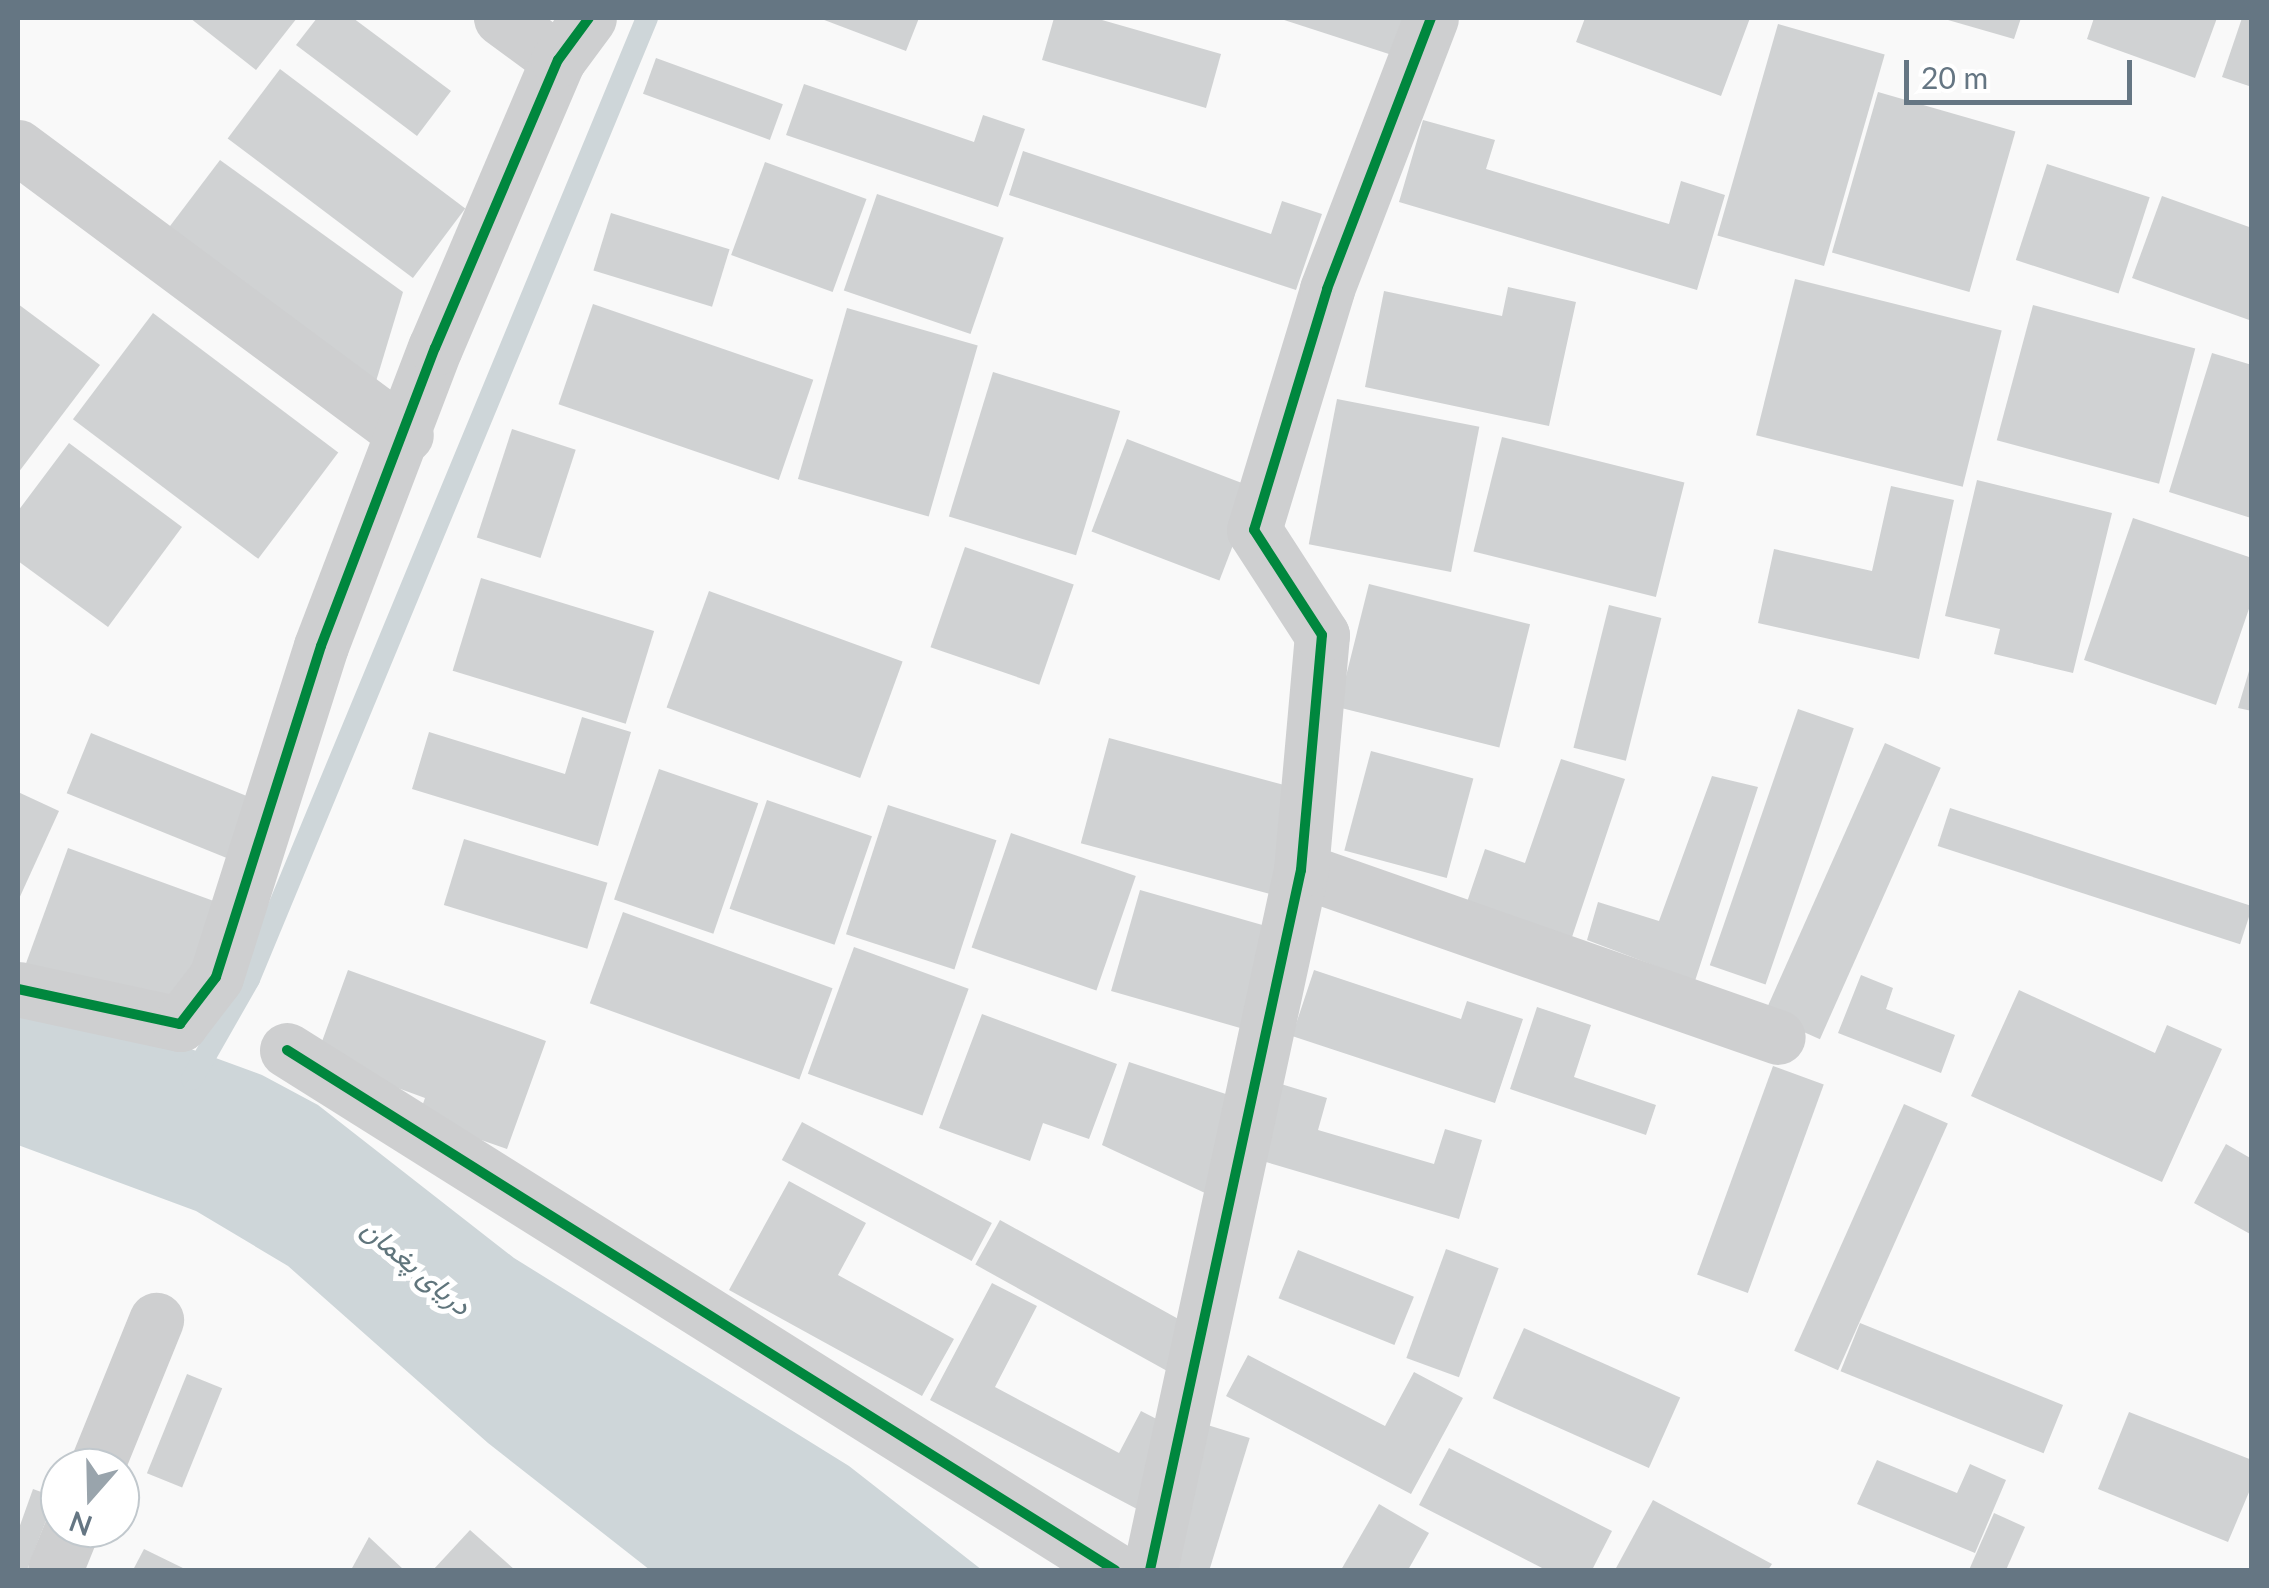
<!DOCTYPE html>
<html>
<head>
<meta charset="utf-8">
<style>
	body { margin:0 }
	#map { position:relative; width:2269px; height:1588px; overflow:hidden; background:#f9f9f9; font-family:Lato,Vazirmatn,sans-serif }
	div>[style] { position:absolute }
	.water>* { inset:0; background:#ced6d9 }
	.stream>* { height:22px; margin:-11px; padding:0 11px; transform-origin:11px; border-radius:11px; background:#ced6d9 }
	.building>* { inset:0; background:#d0d2d3; transform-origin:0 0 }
	.street>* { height:55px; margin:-27.5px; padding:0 27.5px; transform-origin:27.5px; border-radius:27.5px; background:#cecfd0 }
	.cycleway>* { height:10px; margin:-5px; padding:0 5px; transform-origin:5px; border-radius:5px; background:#00873e }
	span { translate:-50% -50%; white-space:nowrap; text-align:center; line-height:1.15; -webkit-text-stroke:10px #fff; paint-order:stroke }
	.water-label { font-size:28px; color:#60757c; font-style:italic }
	.frame { position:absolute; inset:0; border:20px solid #657683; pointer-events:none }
	.north { position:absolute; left:40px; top:1448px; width:100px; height:100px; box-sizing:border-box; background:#fff; border:2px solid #c1c8cd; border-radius:50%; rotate:200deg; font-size:28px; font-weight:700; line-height:40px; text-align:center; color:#657683 }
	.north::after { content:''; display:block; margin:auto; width:35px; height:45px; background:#99a4ac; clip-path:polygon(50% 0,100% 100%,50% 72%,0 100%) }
	.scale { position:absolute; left:1904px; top:60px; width:228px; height:45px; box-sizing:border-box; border:5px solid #657683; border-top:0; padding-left:12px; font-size:30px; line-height:35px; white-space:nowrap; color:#657683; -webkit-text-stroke:8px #fff; paint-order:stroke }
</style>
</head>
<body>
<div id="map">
	<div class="water">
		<i style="clip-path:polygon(18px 1012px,150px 1034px,262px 1075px,318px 1105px,514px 1258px,849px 1466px,982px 1570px,650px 1570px,488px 1443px,288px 1266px,196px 1211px,18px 1145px)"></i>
	</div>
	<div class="stream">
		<i style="left:192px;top:1079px;width:115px;rotate:-60.3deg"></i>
		<i style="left:249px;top:979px;width:1040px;rotate:-67.5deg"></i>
	</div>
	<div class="building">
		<i style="clip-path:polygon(190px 18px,297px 18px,256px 70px)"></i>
		<i style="clip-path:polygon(317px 18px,353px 18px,451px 91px,417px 136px,296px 45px)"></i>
		<i style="clip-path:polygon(819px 18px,919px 18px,906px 51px)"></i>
		<i style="clip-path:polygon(1054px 18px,1095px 18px,1221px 54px,1206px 108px,1042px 60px)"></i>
		<i style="clip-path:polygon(1278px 18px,1404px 18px,1392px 55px)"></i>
		<i style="clip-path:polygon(1585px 18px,1663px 20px,1750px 18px,1721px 96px,1576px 42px)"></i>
		<i style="clip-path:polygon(1941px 18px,2021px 18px,2014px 39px)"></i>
		<i style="clip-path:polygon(2094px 18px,2217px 18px,2195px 78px,2087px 39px)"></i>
		<i style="clip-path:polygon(2242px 18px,2252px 18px,2252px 87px,2222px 77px)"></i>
		<i style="left:1778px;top:24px;width:111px;height:220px;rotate:16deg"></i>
		<i style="left:656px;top:58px;width:135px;height:38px;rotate:20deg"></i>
		<i style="left:280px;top:69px;width:232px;height:87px;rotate:37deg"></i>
		<i style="clip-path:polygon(804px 84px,974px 142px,983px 115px,1025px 129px,998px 207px,786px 135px)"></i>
		<i style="left:1878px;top:92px;width:143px;height:167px;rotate:16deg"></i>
		<i style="clip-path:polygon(1423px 120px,1495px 140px,1486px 169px,1669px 224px,1681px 181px,1725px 195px,1697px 290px,1399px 202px)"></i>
		<i style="clip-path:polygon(1023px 151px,1271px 234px,1282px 201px,1322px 214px,1296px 290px,1009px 195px)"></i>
		<i style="clip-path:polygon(220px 160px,403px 292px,374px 388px,167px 230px)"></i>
		<i style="left:765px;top:162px;width:108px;height:99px;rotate:20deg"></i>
		<i style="left:2047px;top:164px;width:108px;height:101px;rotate:18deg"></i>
		<i style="left:877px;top:194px;width:134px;height:102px;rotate:19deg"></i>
		<i style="clip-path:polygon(2162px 196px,2252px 228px,2252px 321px,2132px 278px)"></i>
		<i style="left:611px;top:213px;width:124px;height:60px;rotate:17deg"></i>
		<i style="left:1795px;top:279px;width:213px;height:161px;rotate:14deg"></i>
		<i style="clip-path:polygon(1508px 287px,1576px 302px,1549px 426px,1365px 387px,1384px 291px,1502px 316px)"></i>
		<i style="clip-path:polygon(18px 304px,100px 365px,18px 473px)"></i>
		<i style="left:593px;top:304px;width:233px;height:106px;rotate:19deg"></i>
		<i style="left:2033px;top:305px;width:168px;height:140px;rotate:15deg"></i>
		<i style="left:847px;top:308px;width:136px;height:178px;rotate:16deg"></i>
		<i style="left:153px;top:313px;width:232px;height:133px;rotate:37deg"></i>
		<i style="clip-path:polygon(2212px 353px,2252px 365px,2251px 518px,2169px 492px)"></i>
		<i style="left:993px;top:372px;width:133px;height:151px;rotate:17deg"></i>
		<i style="left:1337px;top:399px;width:145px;height:148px;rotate:11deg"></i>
		<i style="left:512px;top:429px;width:67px;height:114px;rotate:18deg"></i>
		<i style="left:1502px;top:437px;width:188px;height:118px;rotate:14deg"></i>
		<i style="left:1127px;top:439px;width:137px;height:99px;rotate:21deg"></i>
		<i style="clip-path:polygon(69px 443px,182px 527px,108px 627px,18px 561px,18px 511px)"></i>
		<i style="clip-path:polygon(1977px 480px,2112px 513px,2073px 673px,1994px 654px,2000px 629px,1945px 616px)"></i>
		<i style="clip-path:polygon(1891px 486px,1954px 500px,1919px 659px,1758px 623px,1774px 549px,1872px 571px)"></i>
		<i style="clip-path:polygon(2133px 518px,2252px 558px,2252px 600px,2216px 705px,2084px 660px)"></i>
		<i style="left:965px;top:547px;width:115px;height:106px;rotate:19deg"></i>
		<i style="left:481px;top:578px;width:181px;height:97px;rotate:17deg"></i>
		<i style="left:1369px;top:584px;width:166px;height:127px;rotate:14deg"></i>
		<i style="left:709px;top:591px;width:206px;height:124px;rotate:20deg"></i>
		<i style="left:1609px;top:605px;width:54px;height:147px;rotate:14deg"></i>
		<i style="clip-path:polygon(2252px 661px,2252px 711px,2238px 708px)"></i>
		<i style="left:1798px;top:709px;width:59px;height:271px;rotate:19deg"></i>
		<i style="clip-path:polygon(582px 717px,631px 732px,598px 846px,412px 789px,429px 732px,565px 774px)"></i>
		<i style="left:91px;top:733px;width:184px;height:65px;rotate:22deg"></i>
		<i style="left:1109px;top:738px;width:198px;height:109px;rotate:15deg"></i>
		<i style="left:1885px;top:743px;width:61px;height:297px;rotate:24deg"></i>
		<i style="left:1371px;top:751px;width:106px;height:103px;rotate:15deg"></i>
		<i style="clip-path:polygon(1561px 759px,1625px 779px,1572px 937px,1467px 902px,1485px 849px,1525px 863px)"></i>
		<i style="left:659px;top:769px;width:105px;height:138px;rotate:19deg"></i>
		<i style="clip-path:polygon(1712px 776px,1758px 787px,1695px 981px,1587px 940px,1598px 902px,1659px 921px)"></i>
		<i style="clip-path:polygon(18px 792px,59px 811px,18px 901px)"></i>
		<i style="left:767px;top:800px;width:111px;height:115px;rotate:19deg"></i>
		<i style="left:888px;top:805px;width:114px;height:136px;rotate:18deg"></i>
		<i style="left:1950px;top:808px;width:318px;height:40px;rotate:18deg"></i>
		<i style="left:1011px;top:833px;width:132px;height:121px;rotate:19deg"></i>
		<i style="left:464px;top:839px;width:150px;height:69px;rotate:17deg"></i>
		<i style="left:68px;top:848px;width:158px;height:132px;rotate:20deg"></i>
		<i style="left:1140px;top:890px;width:138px;height:105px;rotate:16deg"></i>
		<i style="left:623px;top:912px;width:223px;height:97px;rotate:20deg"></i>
		<i style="left:854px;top:947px;width:122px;height:135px;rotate:20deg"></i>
		<i style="clip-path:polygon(348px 970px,546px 1041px,507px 1149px,418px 1118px,425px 1098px,316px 1058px)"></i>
		<i style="clip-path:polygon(1314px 970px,1461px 1019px,1467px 1001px,1523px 1019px,1495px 1103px,1292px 1036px)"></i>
		<i style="clip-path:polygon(1861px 975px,1893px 988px,1886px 1009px,1955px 1035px,1941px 1073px,1838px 1033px)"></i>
		<i style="clip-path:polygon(2019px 990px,2155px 1053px,2167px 1025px,2222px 1049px,2162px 1182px,1971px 1096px)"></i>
		<i style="clip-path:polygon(1537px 1007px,1591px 1025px,1574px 1077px,1656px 1105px,1646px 1135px,1510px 1089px)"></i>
		<i style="clip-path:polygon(982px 1014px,1117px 1064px,1089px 1139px,1043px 1123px,1030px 1161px,939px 1128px)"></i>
		<i style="clip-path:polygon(1129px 1062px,1247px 1101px,1220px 1200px,1102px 1145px)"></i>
		<i style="left:1773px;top:1066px;width:54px;height:222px;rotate:20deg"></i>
		<i style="clip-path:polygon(1281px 1084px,1327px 1098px,1318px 1130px,1434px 1164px,1445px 1129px,1482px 1140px,1459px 1219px,1259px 1160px)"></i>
		<i style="left:1904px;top:1104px;width:48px;height:270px;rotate:24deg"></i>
		<i style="left:802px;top:1122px;width:215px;height:43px;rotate:28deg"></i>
		<i style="clip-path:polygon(2226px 1144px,2252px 1159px,2252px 1235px,2194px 1203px)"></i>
		<i style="clip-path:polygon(789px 1181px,866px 1223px,838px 1275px,954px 1339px,922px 1396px,729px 1290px)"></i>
		<i style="left:1000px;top:1220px;width:222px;height:51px;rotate:29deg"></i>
		<i style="left:1446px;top:1249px;width:56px;height:116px;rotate:20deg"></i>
		<i style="left:1298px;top:1250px;width:125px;height:52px;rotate:22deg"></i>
		<i style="clip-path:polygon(992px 1283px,1037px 1306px,995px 1387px,1119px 1453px,1141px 1411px,1178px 1430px,1137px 1509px,930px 1400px)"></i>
		<i style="left:1860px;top:1323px;width:219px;height:52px;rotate:22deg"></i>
		<i style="left:1524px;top:1328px;width:171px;height:77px;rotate:24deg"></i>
		<i style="clip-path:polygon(1248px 1355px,1385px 1426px,1414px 1372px,1463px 1398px,1411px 1494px,1226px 1396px)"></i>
		<i style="left:187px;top:1374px;width:38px;height:107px;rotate:22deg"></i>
		<i style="clip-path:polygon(2129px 1412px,2252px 1460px,2252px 1485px,2228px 1542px,2098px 1489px)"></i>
		<i style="left:1201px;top:1423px;width:51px;height:154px;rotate:17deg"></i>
		<i style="clip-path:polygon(1449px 1448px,1612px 1531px,1592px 1570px,1546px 1570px,1419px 1505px)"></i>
		<i style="clip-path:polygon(1877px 1460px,1957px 1493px,1970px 1464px,2006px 1480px,1975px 1553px,1857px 1504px)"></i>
		<i style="clip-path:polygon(33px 1489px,55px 1497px,27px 1570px,18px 1570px,18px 1531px)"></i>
		<i style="clip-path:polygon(1653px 1500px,1772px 1564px,1768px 1570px,1615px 1570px)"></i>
		<i style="clip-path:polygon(1379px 1504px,1429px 1533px,1408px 1570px,1341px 1570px)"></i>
		<i style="clip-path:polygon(1994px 1513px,2025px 1527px,2006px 1570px,1969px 1570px)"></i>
		<i style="clip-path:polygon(470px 1530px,515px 1570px,433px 1570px)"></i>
		<i style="clip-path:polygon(369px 1537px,404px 1570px,351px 1570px)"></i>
		<i style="clip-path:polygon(144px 1549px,187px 1570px,133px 1570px)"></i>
	</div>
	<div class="street">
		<i style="left:501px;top:18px;width:71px;rotate:36.4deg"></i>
		<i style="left:18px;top:147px;width:483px;rotate:36.6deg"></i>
		<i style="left:1301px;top:870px;width:505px;rotate:19.3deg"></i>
		<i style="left:18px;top:989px;width:166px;rotate:12.2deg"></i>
		<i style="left:180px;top:1024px;width:59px;rotate:-52.5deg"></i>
		<i style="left:216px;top:977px;width:347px;rotate:-72.4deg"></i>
		<i style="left:321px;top:646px;width:319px;rotate:-69.1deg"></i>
		<i style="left:435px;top:348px;width:313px;rotate:-66.9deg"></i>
		<i style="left:558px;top:60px;width:52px;rotate:-53.6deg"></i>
		<i style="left:287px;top:1050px;width:978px;rotate:32.13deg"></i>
		<i style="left:96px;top:1468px;width:160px;rotate:-67.9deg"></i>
		<i style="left:55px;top:1570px;width:45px;rotate:-68deg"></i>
		<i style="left:1150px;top:1570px;width:716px;rotate:-77.83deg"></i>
		<i style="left:1301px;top:870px;width:236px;rotate:-84.9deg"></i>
		<i style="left:1322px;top:635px;width:125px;rotate:-122.9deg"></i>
		<i style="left:1254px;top:530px;width:252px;rotate:-73.1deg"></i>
		<i style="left:1327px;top:289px;width:290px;rotate:-69deg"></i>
	</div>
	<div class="cycleway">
		<i style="left:18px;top:989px;width:166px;rotate:12.2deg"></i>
		<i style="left:180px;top:1024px;width:59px;rotate:-52.5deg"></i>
		<i style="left:216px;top:977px;width:347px;rotate:-72.4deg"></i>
		<i style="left:321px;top:646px;width:319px;rotate:-69.1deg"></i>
		<i style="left:435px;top:348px;width:313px;rotate:-66.9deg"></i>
		<i style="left:558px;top:60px;width:52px;rotate:-53.6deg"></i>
		<i style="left:287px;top:1050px;width:978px;rotate:32.13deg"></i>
		<i style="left:1150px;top:1570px;width:716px;rotate:-77.83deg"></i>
		<i style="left:1301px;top:870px;width:236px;rotate:-84.9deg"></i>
		<i style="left:1322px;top:635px;width:125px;rotate:-122.9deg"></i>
		<i style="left:1254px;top:530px;width:252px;rotate:-73.1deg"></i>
		<i style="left:1327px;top:289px;width:290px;rotate:-69deg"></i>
	</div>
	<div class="water-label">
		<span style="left:417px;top:1266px;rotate:40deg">دریای پغمان</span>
	</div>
	<div class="frame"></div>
	<div class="north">N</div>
	<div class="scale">20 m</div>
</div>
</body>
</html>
